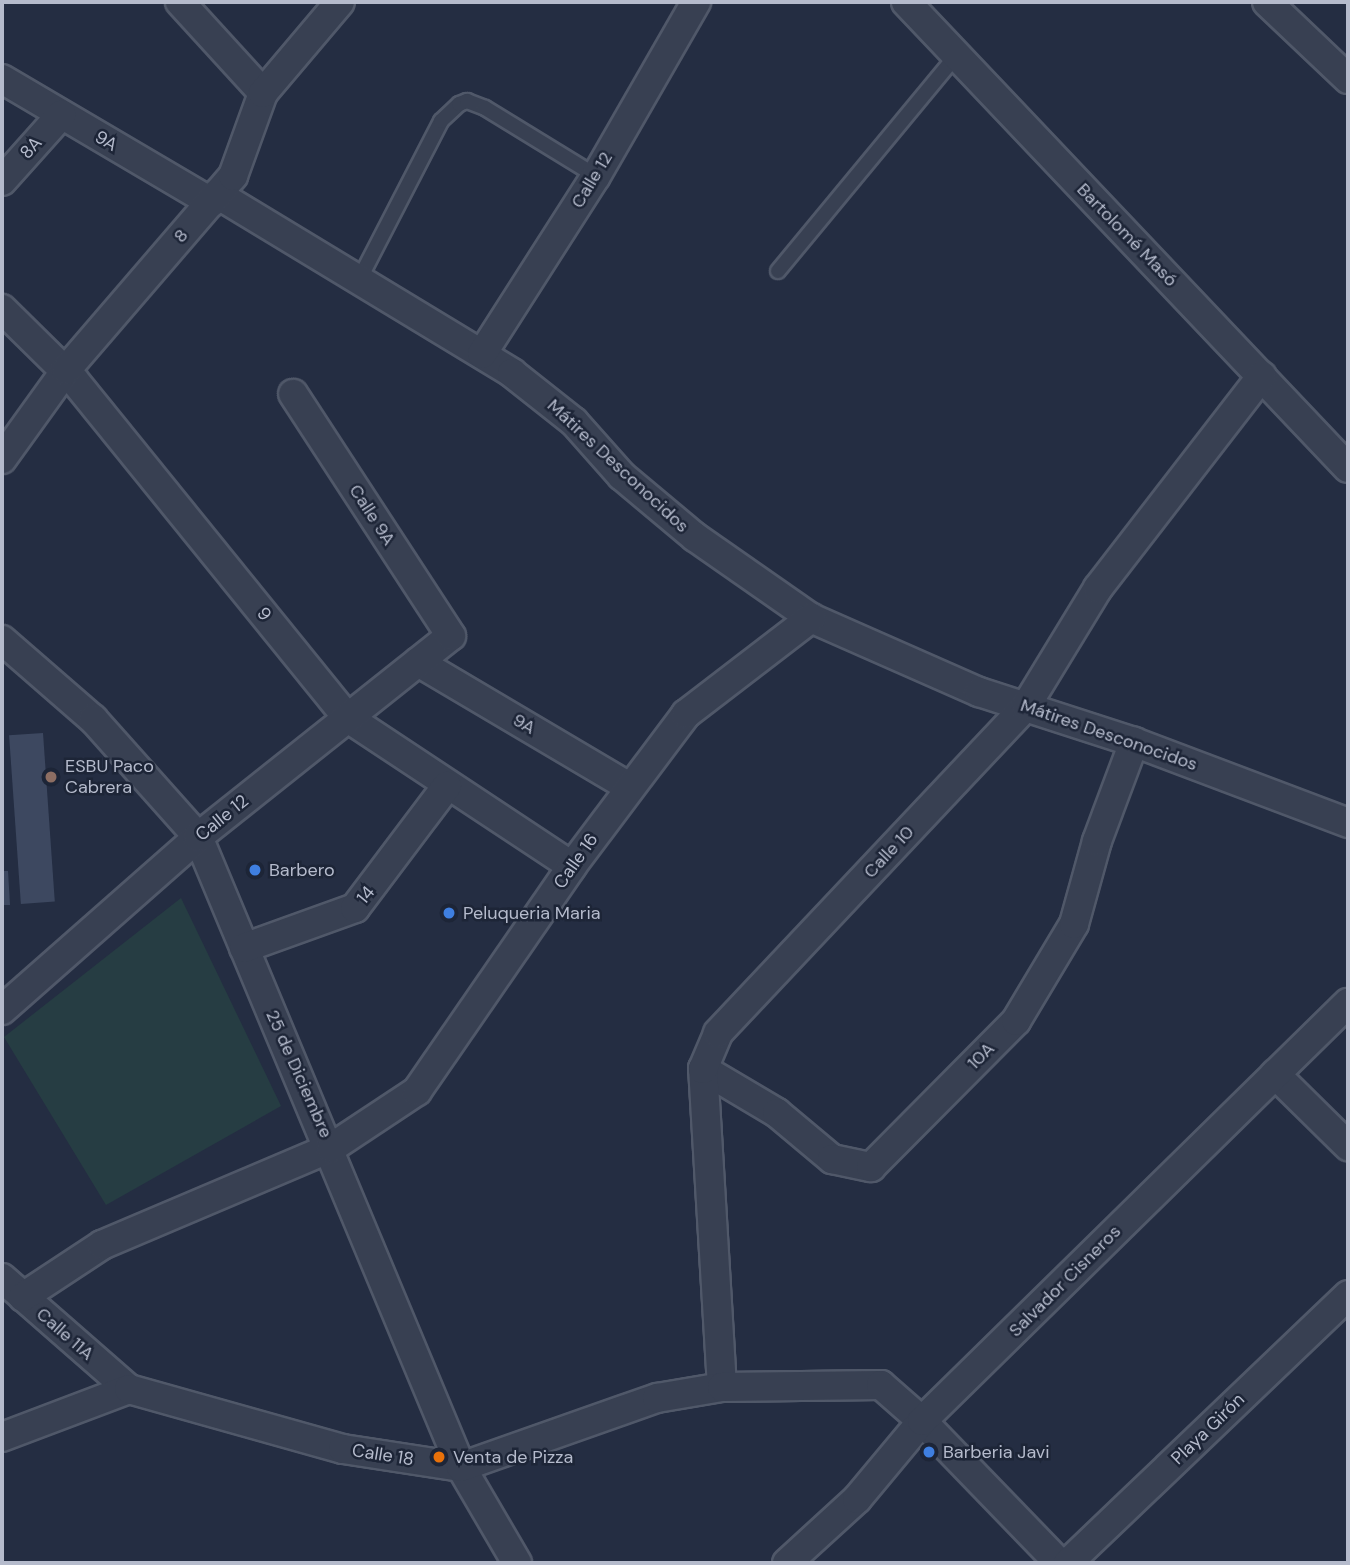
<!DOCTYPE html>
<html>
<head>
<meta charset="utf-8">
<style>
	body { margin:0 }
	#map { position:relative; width:1350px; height:1565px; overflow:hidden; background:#242d42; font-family:"DM Sans",sans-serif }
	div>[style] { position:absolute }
	.green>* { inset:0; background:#263d43 }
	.building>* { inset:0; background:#3d4860; transform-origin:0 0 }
	.roads { filter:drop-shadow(2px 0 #505869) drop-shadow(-2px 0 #505869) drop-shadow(0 2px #505869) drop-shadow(0 -2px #505869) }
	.lane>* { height:14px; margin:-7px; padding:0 7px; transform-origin:7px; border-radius:7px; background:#384052 }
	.street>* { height:28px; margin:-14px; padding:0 14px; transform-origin:14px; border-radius:14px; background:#384052 }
	.dots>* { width:19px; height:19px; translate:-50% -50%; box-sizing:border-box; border:4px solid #1d2537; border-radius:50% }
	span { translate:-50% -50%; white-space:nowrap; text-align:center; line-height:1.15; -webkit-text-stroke:5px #1d2537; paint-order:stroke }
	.street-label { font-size:18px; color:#b5bbcc }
	.poi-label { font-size:18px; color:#b5bbcc }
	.left { translate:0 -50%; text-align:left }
	.frame { position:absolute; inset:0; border:4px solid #b5bbcc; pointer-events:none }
</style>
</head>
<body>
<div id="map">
	<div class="green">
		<i style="clip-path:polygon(181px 898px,281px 1106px,106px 1205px,4px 1037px)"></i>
	</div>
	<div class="building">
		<i style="left:43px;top:733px;width:169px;height:34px;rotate:86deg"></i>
		<i style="clip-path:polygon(2px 871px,8px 871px,10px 905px,2px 905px)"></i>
	</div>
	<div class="roads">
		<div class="lane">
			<i style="left:778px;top:271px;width:279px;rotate:-50.4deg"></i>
			<i style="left:359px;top:280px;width:179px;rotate:-62.7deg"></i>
			<i style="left:441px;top:121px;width:25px;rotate:-43deg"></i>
			<i style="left:459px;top:104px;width:9px;rotate:-21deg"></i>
			<i style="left:467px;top:101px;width:19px;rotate:21deg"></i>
			<i style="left:485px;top:108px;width:130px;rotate:31.5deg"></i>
		</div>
		<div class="street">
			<i style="left:180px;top:2px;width:123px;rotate:47.6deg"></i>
			<i style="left:906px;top:2px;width:642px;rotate:46.51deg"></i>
			<i style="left:1267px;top:2px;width:112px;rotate:43.5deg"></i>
			<i style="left:2px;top:79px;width:243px;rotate:30.5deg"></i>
			<i style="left:2px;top:181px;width:89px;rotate:-48.2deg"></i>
			<i style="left:217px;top:194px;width:345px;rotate:31.2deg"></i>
			<i style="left:512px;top:373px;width:79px;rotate:38.3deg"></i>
			<i style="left:574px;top:422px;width:72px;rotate:48.4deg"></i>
			<i style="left:622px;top:476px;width:95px;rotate:39.9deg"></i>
			<i style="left:695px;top:537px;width:141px;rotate:34.9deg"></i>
			<i style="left:811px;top:618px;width:184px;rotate:23.8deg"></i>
			<i style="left:979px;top:692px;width:163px;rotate:17.9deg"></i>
			<i style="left:1134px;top:742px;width:229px;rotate:20.7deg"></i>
			<i style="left:2px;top:309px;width:101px;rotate:44.6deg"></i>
			<i style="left:74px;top:380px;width:435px;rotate:51deg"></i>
			<i style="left:348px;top:718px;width:268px;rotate:33.5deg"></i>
			<i style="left:482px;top:354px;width:211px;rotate:-57.4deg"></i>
			<i style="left:596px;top:176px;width:201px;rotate:-60.1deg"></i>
			<i style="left:2px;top:459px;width:110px;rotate:-54.3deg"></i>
			<i style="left:66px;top:370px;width:256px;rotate:-49.3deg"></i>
			<i style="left:233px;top:176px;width:88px;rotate:-70.1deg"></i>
			<i style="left:263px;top:93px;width:119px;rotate:-49.8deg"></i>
			<i style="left:2px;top:640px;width:121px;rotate:41deg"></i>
			<i style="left:93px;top:719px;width:158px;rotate:48.3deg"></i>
			<i style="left:198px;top:837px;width:683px;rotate:67.34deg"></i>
			<i style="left:461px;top:1467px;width:111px;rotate:59.7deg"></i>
			<i style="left:418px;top:662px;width:245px;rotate:30.6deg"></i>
			<i style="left:244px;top:948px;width:118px;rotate:-19.8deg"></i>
			<i style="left:355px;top:908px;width:153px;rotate:-53deg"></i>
			<i style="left:2px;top:1010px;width:261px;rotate:-41.4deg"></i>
			<i style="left:198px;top:837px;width:323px;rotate:-38.5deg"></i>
			<i style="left:451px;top:636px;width:289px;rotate:-123.1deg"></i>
			<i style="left:703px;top:1069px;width:86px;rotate:30.7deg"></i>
			<i style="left:777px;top:1113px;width:72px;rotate:39.9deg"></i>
			<i style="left:832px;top:1159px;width:40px;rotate:12deg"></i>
			<i style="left:871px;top:1167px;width:206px;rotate:-45.2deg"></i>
			<i style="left:1016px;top:1021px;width:113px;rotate:-59.1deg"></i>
			<i style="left:1074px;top:924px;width:86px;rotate:-74.5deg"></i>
			<i style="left:1097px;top:841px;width:106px;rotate:-69.5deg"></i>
			<i style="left:1275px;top:1074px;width:103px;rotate:44.6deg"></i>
			<i style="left:2px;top:1278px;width:169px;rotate:41.2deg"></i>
			<i style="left:23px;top:1297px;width:95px;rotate:-33.4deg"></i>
			<i style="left:102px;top:1245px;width:249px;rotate:-23deg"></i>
			<i style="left:331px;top:1148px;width:103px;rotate:-33.5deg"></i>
			<i style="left:417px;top:1091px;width:273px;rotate:-55.4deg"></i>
			<i style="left:572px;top:866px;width:190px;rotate:-53.1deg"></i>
			<i style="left:686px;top:714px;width:158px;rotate:-37.5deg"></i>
			<i style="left:722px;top:1387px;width:319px;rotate:-93.4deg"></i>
			<i style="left:703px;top:1069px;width:39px;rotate:-67deg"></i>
			<i style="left:718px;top:1033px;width:449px;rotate:-46.7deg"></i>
			<i style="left:1026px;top:706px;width:138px;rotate:-58.6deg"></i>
			<i style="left:1098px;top:588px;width:268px;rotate:-52.3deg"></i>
			<i style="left:2px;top:1437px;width:136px;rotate:-20.7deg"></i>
			<i style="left:129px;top:1389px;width:222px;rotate:15.7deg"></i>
			<i style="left:343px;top:1449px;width:119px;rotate:8.7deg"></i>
			<i style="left:461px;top:1467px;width:208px;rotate:-19.4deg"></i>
			<i style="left:657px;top:1398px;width:66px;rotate:-9.6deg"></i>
			<i style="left:722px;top:1387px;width:159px;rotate:-0.7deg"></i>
			<i style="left:881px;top:1385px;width:55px;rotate:41.3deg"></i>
			<i style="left:922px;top:1421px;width:197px;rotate:46deg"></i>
			<i style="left:787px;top:1563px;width:95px;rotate:-42.4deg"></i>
			<i style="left:857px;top:1499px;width:102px;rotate:-50.2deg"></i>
			<i style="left:922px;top:1421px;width:597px;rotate:-44.46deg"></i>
			<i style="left:1068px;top:1563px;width:388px;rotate:-43.7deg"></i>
		</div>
	</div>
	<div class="dots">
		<i style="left:51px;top:777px;background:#8d6e63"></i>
		<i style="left:255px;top:870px;background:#3f7fe0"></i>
		<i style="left:449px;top:913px;background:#3f7fe0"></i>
		<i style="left:929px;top:1452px;background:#3f7fe0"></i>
		<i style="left:439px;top:1457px;background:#e8710a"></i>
	</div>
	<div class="street-label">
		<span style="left:106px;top:141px;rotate:30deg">9A</span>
		<span style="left:31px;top:148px;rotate:-48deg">8A</span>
		<span style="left:592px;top:180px;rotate:-59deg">Calle 12</span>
		<span style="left:1127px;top:235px;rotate:46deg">Bartolomé Masó</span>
		<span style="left:181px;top:236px;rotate:-49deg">8</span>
		<span style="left:618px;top:466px;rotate:43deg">Mátires Desconocidos</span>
		<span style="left:372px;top:515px;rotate:57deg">Calle 9A</span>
		<span style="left:264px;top:614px;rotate:51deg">9</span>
		<span style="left:524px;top:724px;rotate:30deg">9A</span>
		<span style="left:1109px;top:735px;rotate:19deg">Mátires Desconocidos</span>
		<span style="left:222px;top:818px;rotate:-39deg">Calle 12</span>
		<span style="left:889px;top:852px;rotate:-47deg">Calle 10</span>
		<span style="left:576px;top:861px;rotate:-55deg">Calle 16</span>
		<span style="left:366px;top:895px;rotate:-50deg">14</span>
		<span style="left:981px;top:1056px;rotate:-45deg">10A</span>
		<span style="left:299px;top:1074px;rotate:66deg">25 de Diciembre</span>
		<span style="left:1065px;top:1281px;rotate:-45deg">Salvador Cisneros</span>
		<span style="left:65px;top:1334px;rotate:41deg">Calle 11A</span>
		<span style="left:1208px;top:1429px;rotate:-44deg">Playa Girón</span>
		<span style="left:383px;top:1455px;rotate:9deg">Calle 18</span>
	</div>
	<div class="poi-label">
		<span class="left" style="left:65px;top:777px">ESBU Paco<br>Cabrera</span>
		<span class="left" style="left:269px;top:870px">Barbero</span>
		<span class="left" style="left:463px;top:913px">Peluqueria Maria</span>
		<span class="left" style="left:943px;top:1452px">Barberia Javi</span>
		<span class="left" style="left:453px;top:1457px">Venta de Pizza</span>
	</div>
	<div class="frame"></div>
</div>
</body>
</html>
